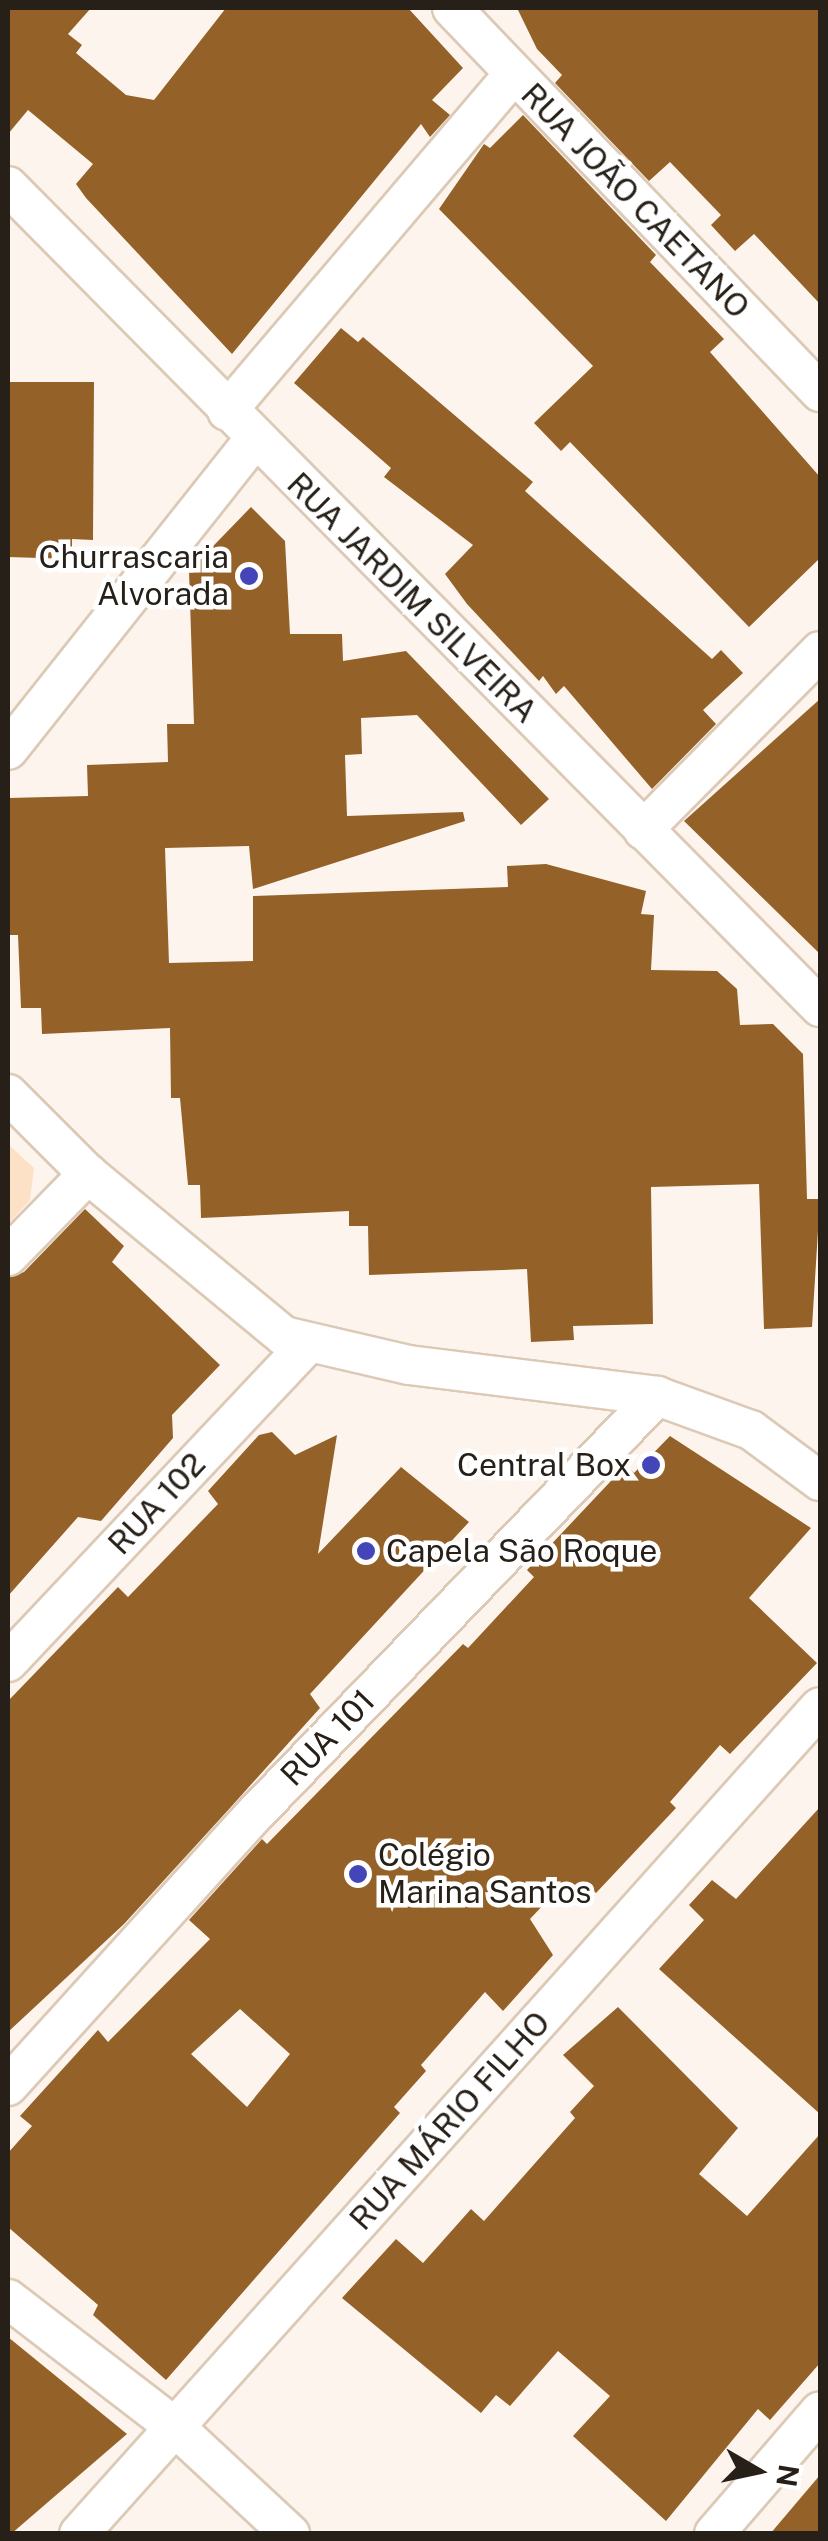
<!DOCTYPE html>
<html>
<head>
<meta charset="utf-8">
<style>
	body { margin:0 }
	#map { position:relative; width:828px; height:2541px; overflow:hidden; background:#fdf5ed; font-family:"Public Sans",sans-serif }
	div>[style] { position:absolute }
	.green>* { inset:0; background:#fde1c6 }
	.building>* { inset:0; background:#946228 }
	.roads { filter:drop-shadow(2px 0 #dcc9b6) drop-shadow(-2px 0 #dcc9b6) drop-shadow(0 2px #dcc9b6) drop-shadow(0 -2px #dcc9b6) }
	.minor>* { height:38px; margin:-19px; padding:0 19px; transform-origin:19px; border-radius:19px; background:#fff }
	.dots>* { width:28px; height:28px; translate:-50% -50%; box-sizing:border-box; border:5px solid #fff; border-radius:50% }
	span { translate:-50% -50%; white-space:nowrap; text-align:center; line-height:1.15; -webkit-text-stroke:9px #fff; paint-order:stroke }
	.street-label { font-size:32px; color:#272019 }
	.poi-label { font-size:32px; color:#272019 }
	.right { translate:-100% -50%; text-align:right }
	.left { translate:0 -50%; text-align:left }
	.frame { position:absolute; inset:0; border:10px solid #272019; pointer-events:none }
	.north { position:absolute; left:708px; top:2421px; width:100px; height:100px; -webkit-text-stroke:8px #fff; paint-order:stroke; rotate:99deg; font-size:28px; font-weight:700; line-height:40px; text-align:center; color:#272019 }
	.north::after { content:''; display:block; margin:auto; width:35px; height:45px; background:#272019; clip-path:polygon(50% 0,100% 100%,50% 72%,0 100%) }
</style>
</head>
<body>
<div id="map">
	<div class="green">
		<i style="clip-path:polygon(8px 1144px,34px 1168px,30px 1200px,8px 1224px)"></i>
	</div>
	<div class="building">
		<i style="clip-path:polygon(8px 8px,91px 8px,68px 34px,82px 45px,76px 53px,126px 95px,154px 100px,226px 8px,408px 8px,463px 68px,432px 100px,450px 115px,430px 137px,421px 124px,232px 354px,86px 198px,76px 184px,93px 164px,28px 110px,8px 134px)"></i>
		<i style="clip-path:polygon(517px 8px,820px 8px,820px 304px,754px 234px,735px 251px,711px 225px,721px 215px,670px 162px,649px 181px,555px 83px,562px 75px,537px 49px)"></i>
		<i style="clip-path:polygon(523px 115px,656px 255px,650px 262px,724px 339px,710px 352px,820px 477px,820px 558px,749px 627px,570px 442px,561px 451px,534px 423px,593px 366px,439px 209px,484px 144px,490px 148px)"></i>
		<i style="clip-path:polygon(341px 328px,358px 342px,363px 337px,533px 482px,525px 491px,712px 659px,721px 650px,743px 673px,703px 710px,716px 724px,652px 789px,564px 686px,556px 694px,543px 676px,539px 681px,467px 604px,445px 574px,473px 545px,384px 477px,391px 468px,294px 383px)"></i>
		<i style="clip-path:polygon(8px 382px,94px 382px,93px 540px,72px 539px,72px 559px,8px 557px)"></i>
		<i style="clip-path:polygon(251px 507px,285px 541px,290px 634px,342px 634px,343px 661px,406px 651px,549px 799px,521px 825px,417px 715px,361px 718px,362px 754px,345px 755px,347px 816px,463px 812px,465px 821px,253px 889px,249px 846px,165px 848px,169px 963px,253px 961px,253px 896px,508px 887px,507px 866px,546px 864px,646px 891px,641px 914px,654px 915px,651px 970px,717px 971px,737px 989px,740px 1025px,773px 1024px,803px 1054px,807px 1199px,820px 1199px,812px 1327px,764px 1329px,759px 1184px,651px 1187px,653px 1324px,573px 1326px,574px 1340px,531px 1342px,527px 1269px,369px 1275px,368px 1226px,349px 1226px,349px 1211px,201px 1218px,200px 1185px,188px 1185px,180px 1098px,171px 1098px,170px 1028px,42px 1034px,41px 1008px,21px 1008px,18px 935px,8px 935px,8px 798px,88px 796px,87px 765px,168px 762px,167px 724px,194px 724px,189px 571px)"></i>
		<i style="clip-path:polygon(820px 699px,820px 954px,684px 821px)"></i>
		<i style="clip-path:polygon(85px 1209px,124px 1246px,112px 1262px,220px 1365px,172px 1415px,173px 1438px,101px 1521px,78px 1517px,8px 1596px,8px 1278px,24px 1272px)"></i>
		<i style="clip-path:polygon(272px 1432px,295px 1455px,337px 1435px,318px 1554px,401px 1467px,469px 1522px,310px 1694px,320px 1708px,230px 1808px,124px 1924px,8px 2032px,8px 1701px,118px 1587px,128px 1597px,162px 1562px,218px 1504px,208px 1491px,259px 1435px)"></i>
		<i style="clip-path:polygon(evenodd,670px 1436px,811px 1528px,749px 1598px,817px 1663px,730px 1754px,720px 1745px,670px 1802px,676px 1808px,596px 1893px,591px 1889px,581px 1899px,564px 1883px,530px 1919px,553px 1955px,503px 2011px,485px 1992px,421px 2065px,426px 2071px,394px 2107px,400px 2113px,166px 2380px,93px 2315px,98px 2305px,8px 2227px,8px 2153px,32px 2126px,20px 2116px,98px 2030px,108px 2042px,210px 1939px,189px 1920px,262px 1839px,267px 1844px,463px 1644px,468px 1648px,534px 1577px,527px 1570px,626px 1465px,634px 1473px,670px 1436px,240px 2009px,290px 2054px,247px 2107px,191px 2054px,240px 2009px)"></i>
		<i style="clip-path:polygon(820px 1807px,820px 2114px,659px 1969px,704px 1920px,689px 1905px,712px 1880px,736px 1899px)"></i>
		<i style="clip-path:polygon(618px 2007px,738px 2128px,699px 2174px,747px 2216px,820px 2134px,820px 2363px,770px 2420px,758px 2409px,666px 2521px,573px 2436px,610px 2396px,558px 2351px,510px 2406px,496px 2395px,481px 2413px,342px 2298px,396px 2239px,423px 2263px,471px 2209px,484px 2221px,575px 2118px,570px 2112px,594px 2086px,563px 2055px)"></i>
		<i style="clip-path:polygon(8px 2337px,127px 2434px,11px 2534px,8px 2534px)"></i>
		<i style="clip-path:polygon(820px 2475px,820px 2534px,770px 2534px)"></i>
	</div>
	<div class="roads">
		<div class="minor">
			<i style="left:452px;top:8px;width:532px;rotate:46.22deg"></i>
			<i style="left:8px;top:186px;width:1155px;rotate:45.32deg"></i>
			<i style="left:227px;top:411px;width:441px;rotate:-49.6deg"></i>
			<i style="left:8px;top:750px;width:396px;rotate:-51.6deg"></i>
			<i style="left:643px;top:830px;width:252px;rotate:-45.3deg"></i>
			<i style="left:8px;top:1094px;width:113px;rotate:45deg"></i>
			<i style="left:88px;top:1174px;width:254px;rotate:39.6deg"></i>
			<i style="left:284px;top:1336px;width:128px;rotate:13.1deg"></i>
			<i style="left:409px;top:1365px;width:250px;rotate:7.1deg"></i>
			<i style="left:657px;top:1396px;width:100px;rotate:19.9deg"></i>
			<i style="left:751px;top:1430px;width:86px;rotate:36.5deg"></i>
			<i style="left:8px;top:1256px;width:115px;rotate:-45.7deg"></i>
			<i style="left:8px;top:1662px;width:434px;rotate:-46.7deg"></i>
			<i style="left:8px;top:2086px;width:365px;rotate:-47.8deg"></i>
			<i style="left:253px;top:1816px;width:583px;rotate:-46.11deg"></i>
			<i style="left:8px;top:2299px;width:212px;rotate:37.5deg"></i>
			<i style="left:176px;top:2428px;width:156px;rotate:42.9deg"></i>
			<i style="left:79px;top:2534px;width:1110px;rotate:-48.14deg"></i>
			<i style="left:714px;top:2534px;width:162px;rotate:-49.2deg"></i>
		</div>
	</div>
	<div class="dots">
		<i style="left:249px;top:576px;background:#4545ba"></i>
		<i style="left:651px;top:1465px;background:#4545ba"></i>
		<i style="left:366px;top:1551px;background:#4545ba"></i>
		<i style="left:358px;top:1874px;background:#4545ba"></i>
	</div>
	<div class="street-label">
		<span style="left:635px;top:201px;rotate:46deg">RUA JOÃO CAETANO</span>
		<span style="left:412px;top:598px;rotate:45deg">RUA JARDIM SILVEIRA</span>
		<span style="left:157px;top:1504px;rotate:-47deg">RUA 102</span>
		<span style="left:328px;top:1738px;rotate:-46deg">RUA 101</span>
		<span style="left:450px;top:2121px;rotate:-48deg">RUA MÁRIO FILHO</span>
	</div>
	<div class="poi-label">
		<span class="right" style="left:229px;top:576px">Churrascaria<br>Alvorada</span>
		<span class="right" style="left:631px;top:1465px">Central Box</span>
		<span class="left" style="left:386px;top:1551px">Capela São Roque</span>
		<span class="left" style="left:378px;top:1874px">Colégio<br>Marina Santos</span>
	</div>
	<div class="frame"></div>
	<div class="north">N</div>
</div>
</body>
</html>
